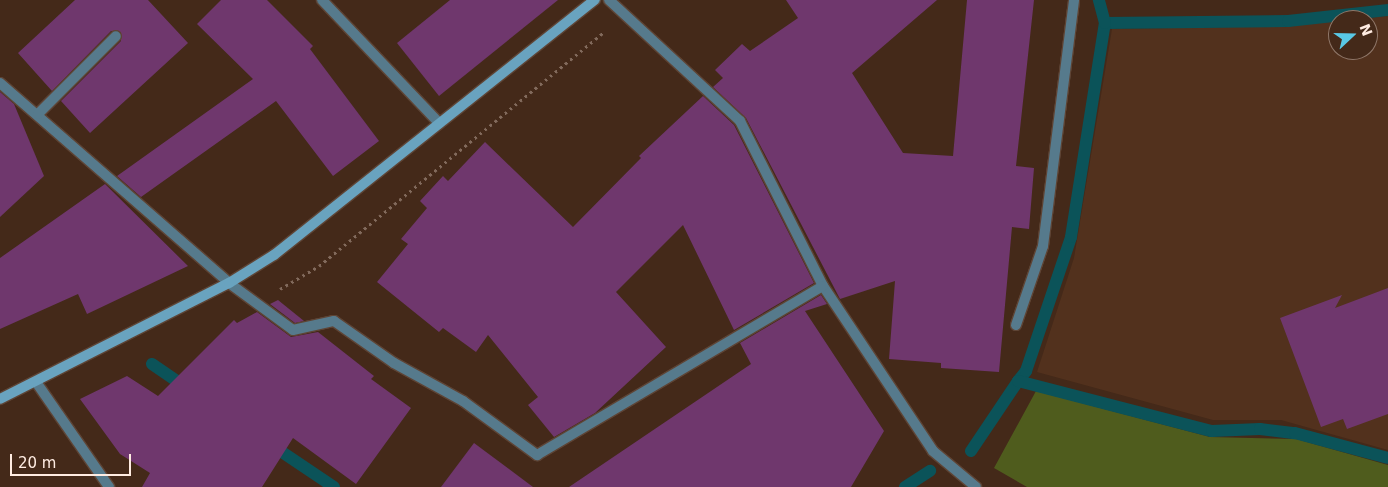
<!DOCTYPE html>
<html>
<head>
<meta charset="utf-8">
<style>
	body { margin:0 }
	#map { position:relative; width:1388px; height:487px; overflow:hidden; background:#442919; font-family:"DejaVu Sans",sans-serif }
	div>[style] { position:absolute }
	.built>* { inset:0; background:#52311d }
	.green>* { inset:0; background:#4f5c1d }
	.stream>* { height:12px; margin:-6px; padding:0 6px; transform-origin:6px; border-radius:6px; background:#0b5359 }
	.building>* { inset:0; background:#6f376d }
	.path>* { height:3px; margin-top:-1.5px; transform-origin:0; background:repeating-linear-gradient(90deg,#826a5c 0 2.5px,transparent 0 6.5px) }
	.roads { filter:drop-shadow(1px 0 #5e4435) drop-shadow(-1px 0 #5e4435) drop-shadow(0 1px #5e4435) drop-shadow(0 -1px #5e4435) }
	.street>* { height:10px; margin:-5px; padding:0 5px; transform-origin:5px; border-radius:5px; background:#567a8c }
	.secondary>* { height:10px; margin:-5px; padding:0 5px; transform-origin:5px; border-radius:5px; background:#69a3bf }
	span { translate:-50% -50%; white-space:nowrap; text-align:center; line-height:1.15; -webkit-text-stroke:4px #442919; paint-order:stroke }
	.north { position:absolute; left:1328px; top:10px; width:50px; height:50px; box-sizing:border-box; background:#442919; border:1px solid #8f7769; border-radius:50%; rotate:69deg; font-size:14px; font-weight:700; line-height:20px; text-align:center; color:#ffece2 }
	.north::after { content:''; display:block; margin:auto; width:18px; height:22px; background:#59c8e5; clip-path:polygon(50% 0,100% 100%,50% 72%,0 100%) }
	.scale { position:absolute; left:10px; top:454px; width:121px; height:22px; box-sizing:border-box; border:2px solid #ffece2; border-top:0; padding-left:6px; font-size:15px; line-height:18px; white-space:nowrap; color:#ffece2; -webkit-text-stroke:4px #442919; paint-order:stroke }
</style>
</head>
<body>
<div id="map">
	<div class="built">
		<i style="clip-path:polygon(1388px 16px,1388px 450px,1281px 420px,1213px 420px,1037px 372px,1074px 258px,1112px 29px,1287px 26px,1338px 21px,1338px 50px,1368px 50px,1368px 20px,1346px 20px)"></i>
	</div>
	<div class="green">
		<i style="clip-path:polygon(1036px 391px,1210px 437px,1296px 439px,1388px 465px,1388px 487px,1027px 487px,994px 468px)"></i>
	</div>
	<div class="stream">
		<i style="left:1105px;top:23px;width:183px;rotate:-0.6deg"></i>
		<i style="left:1288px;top:21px;width:101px;rotate:-6.3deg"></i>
		<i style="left:152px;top:364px;width:42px;rotate:34.4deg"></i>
		<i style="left:1018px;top:381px;width:13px;rotate:-51deg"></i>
		<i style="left:1026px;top:371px;width:141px;rotate:-71.4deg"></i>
		<i style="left:1071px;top:237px;width:217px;rotate:-81deg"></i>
		<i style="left:1105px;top:23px;width:24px;rotate:-105deg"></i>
		<i style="left:270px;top:444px;width:77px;rotate:33.9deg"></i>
		<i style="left:971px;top:451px;width:84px;rotate:-56.1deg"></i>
		<i style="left:1018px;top:381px;width:200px;rotate:14.5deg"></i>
		<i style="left:1212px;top:431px;width:48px;rotate:-2.4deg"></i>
		<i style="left:1260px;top:429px;width:35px;rotate:7deg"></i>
		<i style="left:1295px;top:433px;width:96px;rotate:15deg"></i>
		<i style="left:905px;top:487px;width:30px;rotate:-33deg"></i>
	</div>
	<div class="building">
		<i style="clip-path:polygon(75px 0,148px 0,188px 43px,90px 133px,61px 101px,121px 41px,121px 32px,111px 31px,52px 91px,18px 53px)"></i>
		<i style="clip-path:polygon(221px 0,267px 0,313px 46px,310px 49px,379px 141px,333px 176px,276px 101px,141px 197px,117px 176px,253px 79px,197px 24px)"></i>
		<i style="clip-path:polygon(450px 0,558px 0,439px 96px,397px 43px)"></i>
		<i style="clip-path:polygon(786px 0,937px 0,852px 73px,903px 153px,953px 156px,967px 0,1034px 0,1016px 166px,1034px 168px,1029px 229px,1012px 227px,999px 372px,941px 368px,941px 363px,889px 359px,895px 281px,840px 299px,746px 118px,713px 87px,723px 78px,715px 70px,742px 44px,750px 51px,798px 18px)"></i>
		<i style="clip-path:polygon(0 92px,14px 104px,44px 176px,0 217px)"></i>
		<i style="clip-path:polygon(703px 96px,734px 125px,814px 283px,734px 330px,683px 225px,616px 292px,666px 347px,595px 413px,554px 437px,528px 405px,538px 397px,488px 335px,476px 352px,443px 328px,439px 332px,377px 282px,408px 244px,401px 239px,427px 208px,420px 201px,443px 176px,448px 181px,485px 142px,573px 227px,641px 158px,639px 156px)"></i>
		<i style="clip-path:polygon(105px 184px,188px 266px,87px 314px,78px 294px,0 329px,0 258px)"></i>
		<i style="clip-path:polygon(1388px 288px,1388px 414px,1347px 429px,1343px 419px,1321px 427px,1280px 318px,1342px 295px,1335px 308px)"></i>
		<i style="clip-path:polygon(821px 295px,827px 304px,805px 311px,884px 431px,851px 487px,569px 487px,751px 364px,740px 343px)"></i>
		<i style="clip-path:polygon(278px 300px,304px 321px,295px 323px,270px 304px)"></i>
		<i style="clip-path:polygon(257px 312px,291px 337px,318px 332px,374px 376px,371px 379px,411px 408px,356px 484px,293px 438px,262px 487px,142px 487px,150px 473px,120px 454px,80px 399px,127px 376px,158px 396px,234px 320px,237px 323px)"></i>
		<i style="clip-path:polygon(474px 443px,533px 487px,441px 487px)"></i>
	</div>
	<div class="path">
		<i style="left:280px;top:289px;width:45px;rotate:-30.5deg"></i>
		<i style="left:319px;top:266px;width:369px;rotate:-39.4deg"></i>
	</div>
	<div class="roads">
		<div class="street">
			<i style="left:322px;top:0;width:170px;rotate:46.4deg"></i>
			<i style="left:609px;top:0;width:178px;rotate:42.7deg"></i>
			<i style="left:740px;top:121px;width:185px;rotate:63.3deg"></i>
			<i style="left:823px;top:286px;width:198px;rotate:56.3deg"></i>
			<i style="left:933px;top:451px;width:56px;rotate:39.9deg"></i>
			<i style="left:0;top:83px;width:304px;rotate:41.1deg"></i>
			<i style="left:229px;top:283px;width:79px;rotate:36.3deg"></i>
			<i style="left:293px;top:330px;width:42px;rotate:-12.4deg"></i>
			<i style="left:334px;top:321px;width:73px;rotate:35deg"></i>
			<i style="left:394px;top:363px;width:79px;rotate:28.8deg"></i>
			<i style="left:463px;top:401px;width:92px;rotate:36.1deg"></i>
			<i style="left:537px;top:455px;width:332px;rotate:-30.6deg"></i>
			<i style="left:38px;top:114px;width:110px;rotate:-45deg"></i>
			<i style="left:1016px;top:325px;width:83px;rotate:-71.1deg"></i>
			<i style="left:1043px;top:246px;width:248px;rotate:-82.8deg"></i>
			<i style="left:36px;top:382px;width:128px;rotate:55.2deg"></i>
		</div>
		<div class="secondary">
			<i style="left:0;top:399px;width:257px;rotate:-26.9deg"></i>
			<i style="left:229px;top:283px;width:53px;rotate:-31.9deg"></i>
			<i style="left:274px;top:255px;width:410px;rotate:-38.5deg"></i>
		</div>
	</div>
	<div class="north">N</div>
	<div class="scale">20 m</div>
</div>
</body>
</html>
